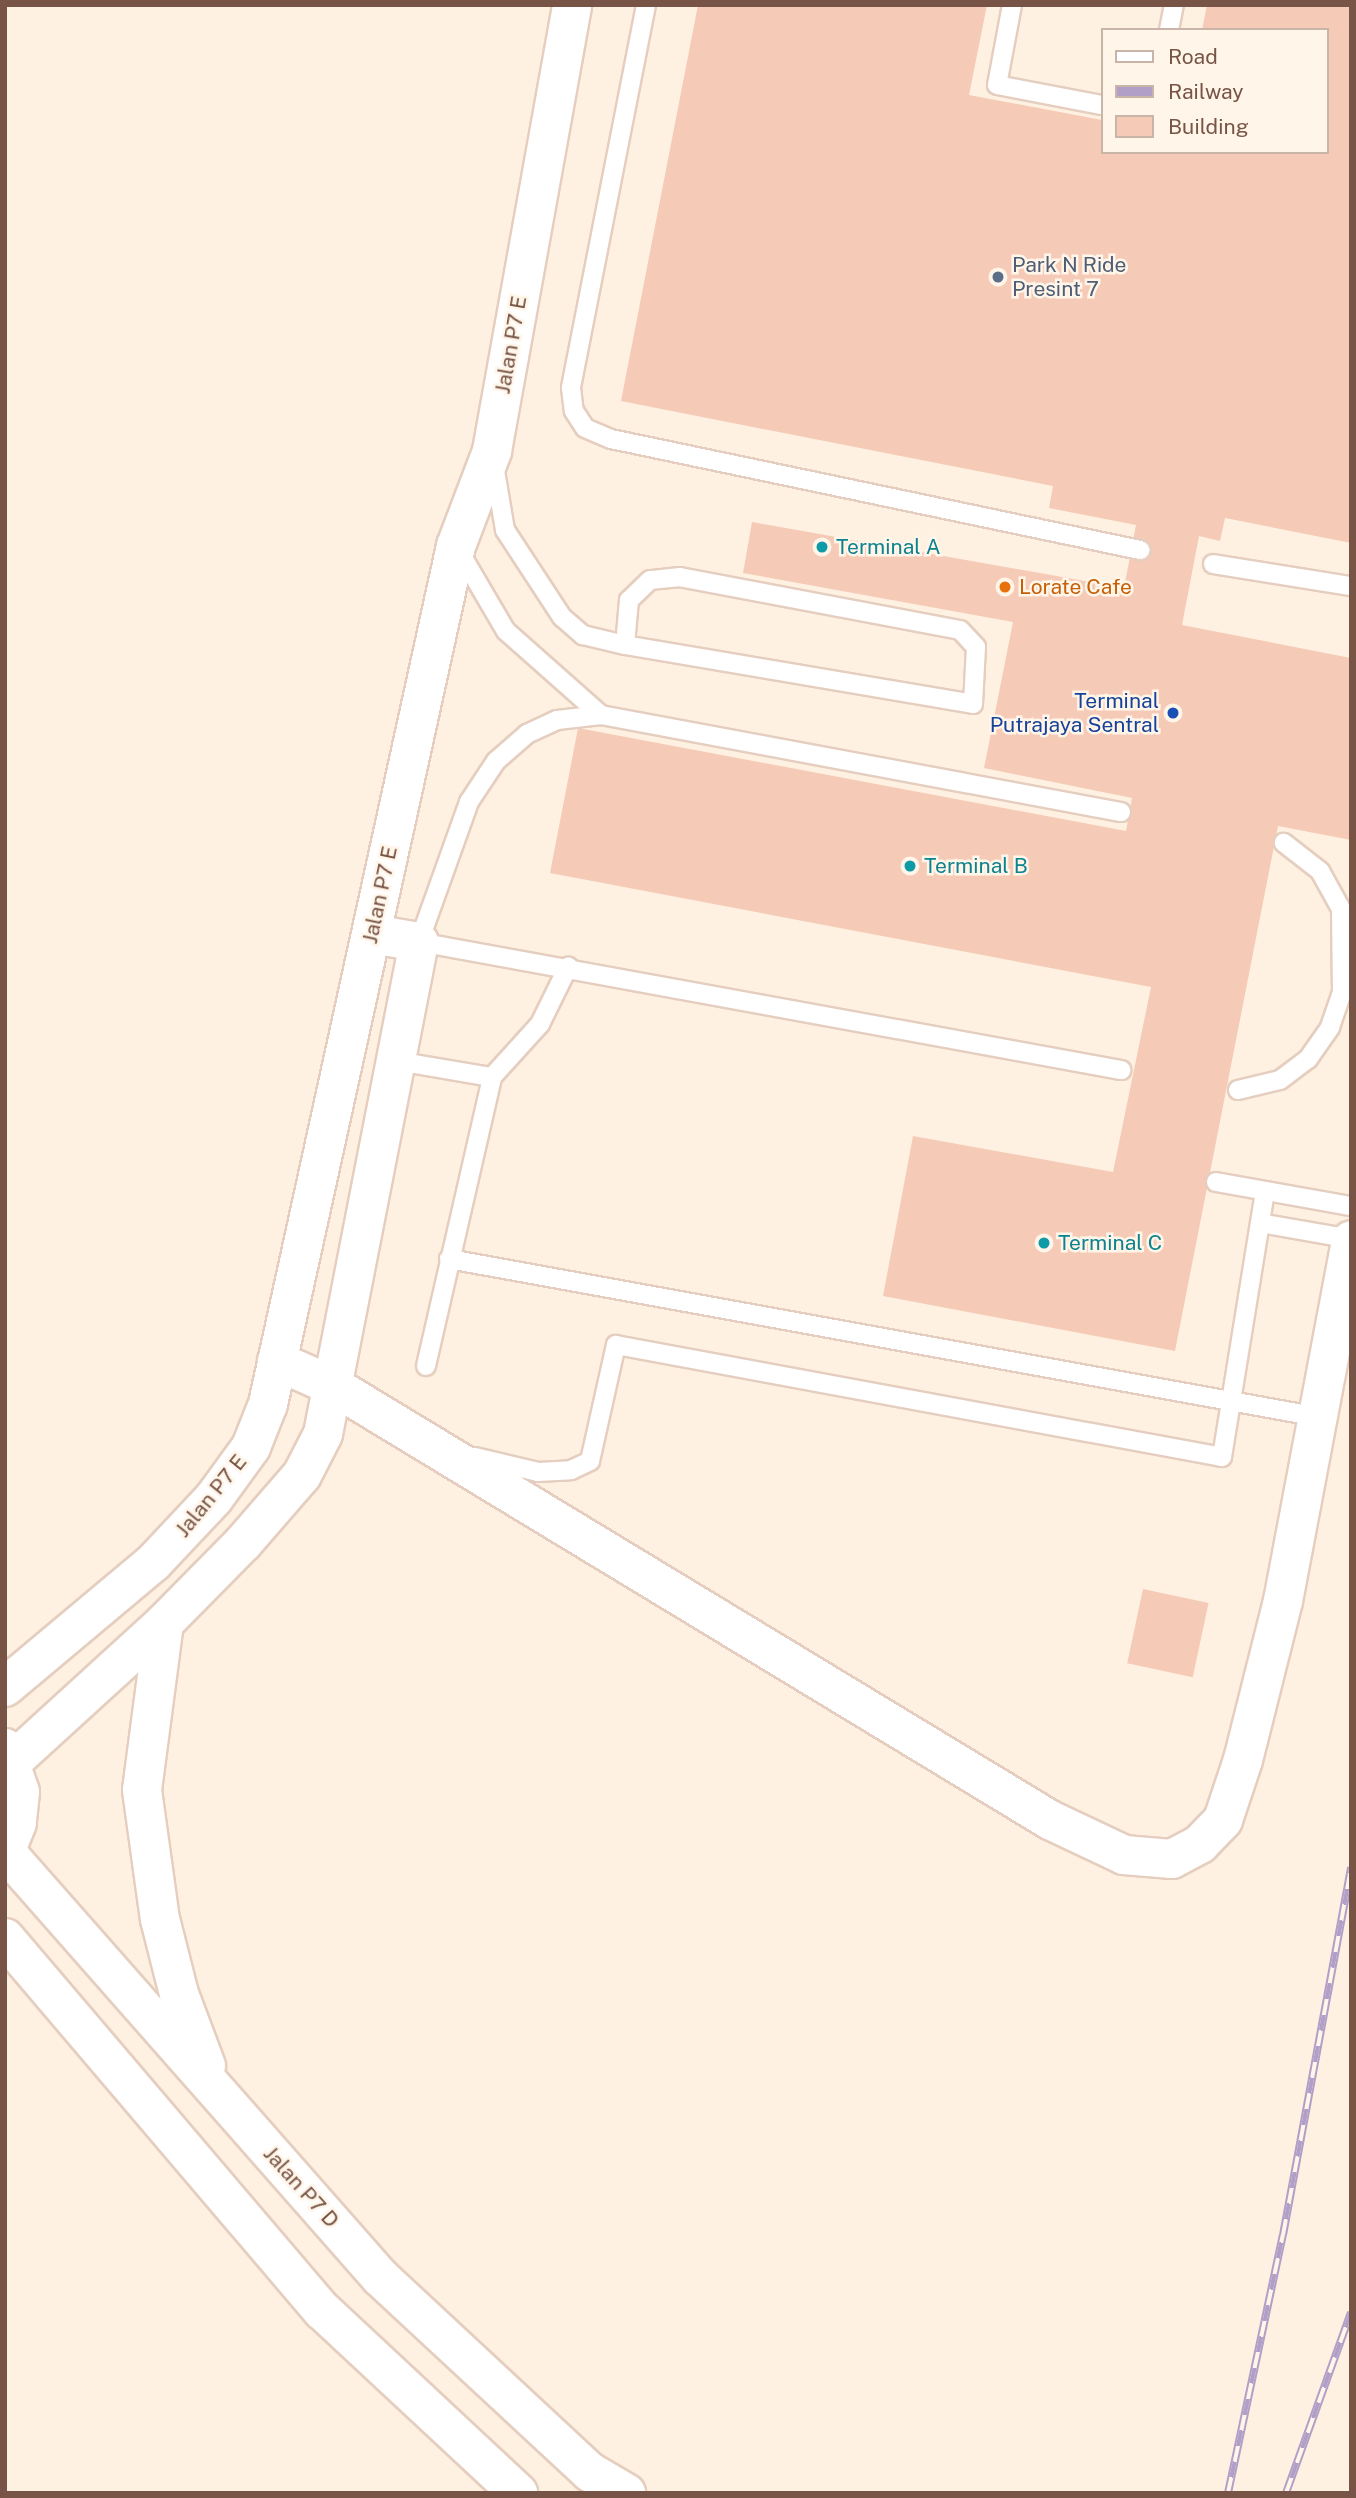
<!DOCTYPE html>
<html>
<head>
<meta charset="utf-8">
<style>
	body { margin:0 }
	#map { position:relative; width:1356px; height:2498px; overflow:hidden; background:#fef1e1; font-family:"Public Sans",sans-serif }
	div>[style] { position:absolute }
	.building>* { inset:0; background:#f5cbb7; transform-origin:0 0 }
	.roads { filter:drop-shadow(2px 0 #e5cebf) drop-shadow(-2px 0 #e5cebf) drop-shadow(0 2px #e5cebf) drop-shadow(0 -2px #e5cebf) }
	.lane>* { height:18px; margin:-9px; padding:0 9px; transform-origin:9px; border-radius:9px; background:#fff }
	.secondary>* { height:38px; margin:-19px; padding:0 19px; transform-origin:19px; border-radius:19px; background:#fff }
	.rail>* { height:8px; margin-top:-4px; transform-origin:0; background:repeating-linear-gradient(90deg,#fff5e9 0 16px,#b29fc7 0 32px); box-sizing:border-box; border-block:2px solid #b29fc7 }
	.dots>* { width:19px; height:19px; translate:-50% -50%; box-sizing:border-box; border:4px solid #fff5e9; border-radius:50% }
	span { translate:-50% -50%; white-space:nowrap; text-align:center; line-height:1.15; -webkit-text-stroke:5px #fff5e9; paint-order:stroke }
	.service-label { font-size:21px; color:#4e5e75 }
	.left { translate:0 -50%; text-align:left }
	.street-label { font-size:21px; color:#775446 }
	.culture-label { font-size:21px; color:#0d838f }
	.food-label { font-size:21px; color:#c56008 }
	.transit-label { font-size:21px; color:#164399 }
	.right { translate:-100% -50%; text-align:right }
	.frame { position:absolute; inset:0; border:7px solid #775446; pointer-events:none }
	.legend { position:absolute; left:1101px; top:28px; width:228px; height:126px; box-sizing:border-box; background:#fff5e9; border:2px solid #c9b5a8; margin:0; padding:9px 12px; list-style:none; font-size:21px; color:#775446 }
	.legend li { display:flex; align-items:center; gap:14px; height:35px }
	.legend b { width:35px; border:2px solid #c9b5a8 }
</style>
</head>
<body>
<div id="map">
	<div class="building">
		<i style="clip-path:polygon(698px 5px,987px 5px,969px 95px,1102px 120px,1102px 152px,1326px 152px,1326px 30px,1202px 30px,1207px 5px,1351px 5px,1351px 543px,1225px 518px,1220px 541px,1199px 536px,1182px 625px,1351px 658px,1351px 840px,1278px 826px,1175px 1351px,883px 1296px,913px 1136px,1113px 1172px,1151px 987px,550px 873px,578px 728px,1126px 831px,1132px 798px,984px 768px,1013px 622px,743px 573px,752px 522px,1124px 588px,1136px 525px,1049px 508px,1053px 486px,621px 401px)"></i>
		<i style="left:1143px;top:1589px;width:67px;height:76px;rotate:12deg"></i>
	</div>
	<div class="roads">
		<div class="lane">
			<i style="left:646px;top:5px;width:390px;rotate:101.1deg"></i>
			<i style="left:571px;top:388px;width:23px;rotate:83deg"></i>
			<i style="left:574px;top:411px;width:20px;rotate:57deg"></i>
			<i style="left:585px;top:428px;width:28px;rotate:23deg"></i>
			<i style="left:611px;top:439px;width:541px;rotate:11.85deg"></i>
			<i style="left:1012px;top:5px;width:81px;rotate:100.6deg"></i>
			<i style="left:997px;top:85px;width:107px;rotate:10.8deg"></i>
			<i style="left:1169px;top:30px;width:25px;rotate:-79deg"></i>
			<i style="left:494px;top:465px;width:66px;rotate:80.4deg"></i>
			<i style="left:505px;top:530px;width:104px;rotate:56.8deg"></i>
			<i style="left:562px;top:617px;width:28px;rotate:41deg"></i>
			<i style="left:583px;top:635px;width:43px;rotate:13.4deg"></i>
			<i style="left:625px;top:645px;width:353px;rotate:9.6deg"></i>
			<i style="left:973px;top:704px;width:57px;rotate:-87deg"></i>
			<i style="left:976px;top:647px;width:23px;rotate:-133deg"></i>
			<i style="left:960px;top:630px;width:285px;rotate:-169.3deg"></i>
			<i style="left:680px;top:577px;width:30px;rotate:174deg"></i>
			<i style="left:650px;top:580px;width:29px;rotate:136deg"></i>
			<i style="left:629px;top:600px;width:45px;rotate:95.1deg"></i>
			<i style="left:459px;top:551px;width:93px;rotate:59.6deg"></i>
			<i style="left:506px;top:631px;width:127px;rotate:41.5deg"></i>
			<i style="left:601px;top:715px;width:529px;rotate:10.57deg"></i>
			<i style="left:1213px;top:564px;width:140px;rotate:9.1deg"></i>
			<i style="left:601px;top:715px;width:44px;rotate:173.5deg"></i>
			<i style="left:557px;top:720px;width:33px;rotate:155deg"></i>
			<i style="left:527px;top:734px;width:41px;rotate:138.9deg"></i>
			<i style="left:496px;top:761px;width:49px;rotate:123.4deg"></i>
			<i style="left:469px;top:802px;width:149px;rotate:109.7deg"></i>
			<i style="left:419px;top:942px;width:714px;rotate:10.33deg"></i>
			<i style="left:397px;top:1061px;width:96px;rotate:9.6deg"></i>
			<i style="left:1238px;top:1090px;width:43px;rotate:-13.4deg"></i>
			<i style="left:1280px;top:1080px;width:35px;rotate:-37deg"></i>
			<i style="left:1308px;top:1059px;width:39px;rotate:-55deg"></i>
			<i style="left:1330px;top:1027px;width:36px;rotate:-71deg"></i>
			<i style="left:1342px;top:993px;width:84px;rotate:-90.7deg"></i>
			<i style="left:1341px;top:909px;width:43px;rotate:-118.9deg"></i>
			<i style="left:1320px;top:871px;width:46px;rotate:-142.1deg"></i>
			<i style="left:1216px;top:1182px;width:137px;rotate:10.1deg"></i>
			<i style="left:1260px;top:1223px;width:92px;rotate:10deg"></i>
			<i style="left:449px;top:1259px;width:883px;rotate:10.3deg"></i>
			<i style="left:426px;top:1366px;width:296px;rotate:-77.1deg"></i>
			<i style="left:492px;top:1077px;width:72px;rotate:-47.8deg"></i>
			<i style="left:540px;top:1024px;width:64px;rotate:-63.8deg"></i>
			<i style="left:475px;top:1457px;width:65px;rotate:13.4deg"></i>
			<i style="left:538px;top:1472px;width:33px;rotate:-3deg"></i>
			<i style="left:571px;top:1470px;width:21px;rotate:-25deg"></i>
			<i style="left:590px;top:1461px;width:119px;rotate:-77.4deg"></i>
			<i style="left:616px;top:1345px;width:616px;rotate:10.47deg"></i>
			<i style="left:1222px;top:1457px;width:269px;rotate:-80.8deg"></i>
		</div>
		<div class="secondary">
			<i style="left:277px;top:1361px;width:64px;rotate:24.1deg"></i>
			<i style="left:335px;top:1387px;width:836px;rotate:31.2deg"></i>
			<i style="left:1050px;top:1820px;width:82px;rotate:25.3deg"></i>
			<i style="left:1124px;top:1855px;width:48px;rotate:4.8deg"></i>
			<i style="left:1172px;top:1859px;width:32px;rotate:-28deg"></i>
			<i style="left:1200px;top:1844px;width:33px;rotate:-46deg"></i>
			<i style="left:1223px;top:1820px;width:63px;rotate:-71.6deg"></i>
			<i style="left:1243px;top:1760px;width:164px;rotate:-75.9deg"></i>
			<i style="left:1283px;top:1601px;width:367px;rotate:-79.3deg"></i>
			<i style="left:164px;top:1623px;width:168px;rotate:97.5deg"></i>
			<i style="left:142px;top:1790px;width:130px;rotate:82.1deg"></i>
			<i style="left:160px;top:1919px;width:77px;rotate:75.8deg"></i>
			<i style="left:179px;top:1994px;width:77px;rotate:69.4deg"></i>
			<i style="left:5px;top:1687px;width:193px;rotate:-40deg"></i>
			<i style="left:153px;top:1563px;width:89px;rotate:-46.8deg"></i>
			<i style="left:214px;top:1498px;width:63px;rotate:-54deg"></i>
			<i style="left:251px;top:1447px;width:46px;rotate:-68.4deg"></i>
			<i style="left:268px;top:1404px;width:878px;rotate:-77.64deg"></i>
			<i style="left:456px;top:546px;width:102px;rotate:-69.2deg"></i>
			<i style="left:492px;top:451px;width:453px;rotate:-79.8deg"></i>
			<i style="left:5px;top:1748px;width:46px;rotate:71.2deg"></i>
			<i style="left:20px;top:1792px;width:31px;rotate:96deg"></i>
			<i style="left:17px;top:1823px;width:31px;rotate:112deg"></i>
			<i style="left:13px;top:1761px;width:205px;rotate:-42.4deg"></i>
			<i style="left:164px;top:1623px;width:112px;rotate:-45.4deg"></i>
			<i style="left:243px;top:1543px;width:90px;rotate:-49.1deg"></i>
			<i style="left:302px;top:1475px;width:46px;rotate:-62.9deg"></i>
			<i style="left:323px;top:1434px;width:501px;rotate:-78.96deg"></i>
			<i style="left:419px;top:942px;width:48px;rotate:-170.3deg"></i>
			<i style="left:5px;top:1851px;width:568px;rotate:48.64deg"></i>
			<i style="left:380px;top:2277px;width:287px;rotate:42.9deg"></i>
			<i style="left:590px;top:2472px;width:42px;rotate:30.3deg"></i>
			<i style="left:5px;top:1938px;width:490px;rotate:49.6deg"></i>
			<i style="left:323px;top:2311px;width:267px;rotate:43deg"></i>
		</div>
	</div>
	<div class="rail">
		<i style="left:1228px;top:2493px;width:264px;rotate:-78deg"></i>
		<i style="left:1283px;top:2235px;width:374px;rotate:-79.5deg"></i>
		<i style="left:1286px;top:2493px;width:192px;rotate:-70.2deg"></i>
	</div>
	<div class="dots">
		<i style="left:998px;top:277px;background:#5c6f8a"></i>
		<i style="left:822px;top:547px;background:#0f9aa8"></i>
		<i style="left:1005px;top:587px;background:#e8710a"></i>
		<i style="left:1173px;top:713px;background:#1a4fb4"></i>
		<i style="left:910px;top:866px;background:#0f9aa8"></i>
		<i style="left:1044px;top:1243px;background:#0f9aa8"></i>
	</div>
	<div class="service-label">
		<span class="left" style="left:1012px;top:277px">Park N Ride<br>Presint 7</span>
	</div>
	<div class="street-label">
		<span style="left:511px;top:345px;rotate:-80deg">Jalan P7 E</span>
		<span style="left:380px;top:895px;rotate:-78deg">Jalan P7 E</span>
		<span style="left:211px;top:1496px;rotate:-51deg">Jalan P7 E</span>
		<span style="left:301px;top:2187px;rotate:48deg">Jalan P7 D</span>
	</div>
	<div class="culture-label">
		<span class="left" style="left:836px;top:547px">Terminal A</span>
		<span class="left" style="left:924px;top:866px">Terminal B</span>
		<span class="left" style="left:1058px;top:1243px">Terminal C</span>
	</div>
	<div class="food-label">
		<span class="left" style="left:1019px;top:587px">Lorate Cafe</span>
	</div>
	<div class="transit-label">
		<span class="right" style="left:1159px;top:713px">Terminal<br>Putrajaya Sentral</span>
	</div>
	<div class="frame"></div>
	<ul class="legend">
	<li><b style="height:9px;background:#fff"></b>Road</li>
	<li><b style="height:9px;background:#b29fc7"></b>Railway</li>
	<li><b style="height:19px;background:#f5cbb7"></b>Building</li>
	</ul>
</div>
</body>
</html>
